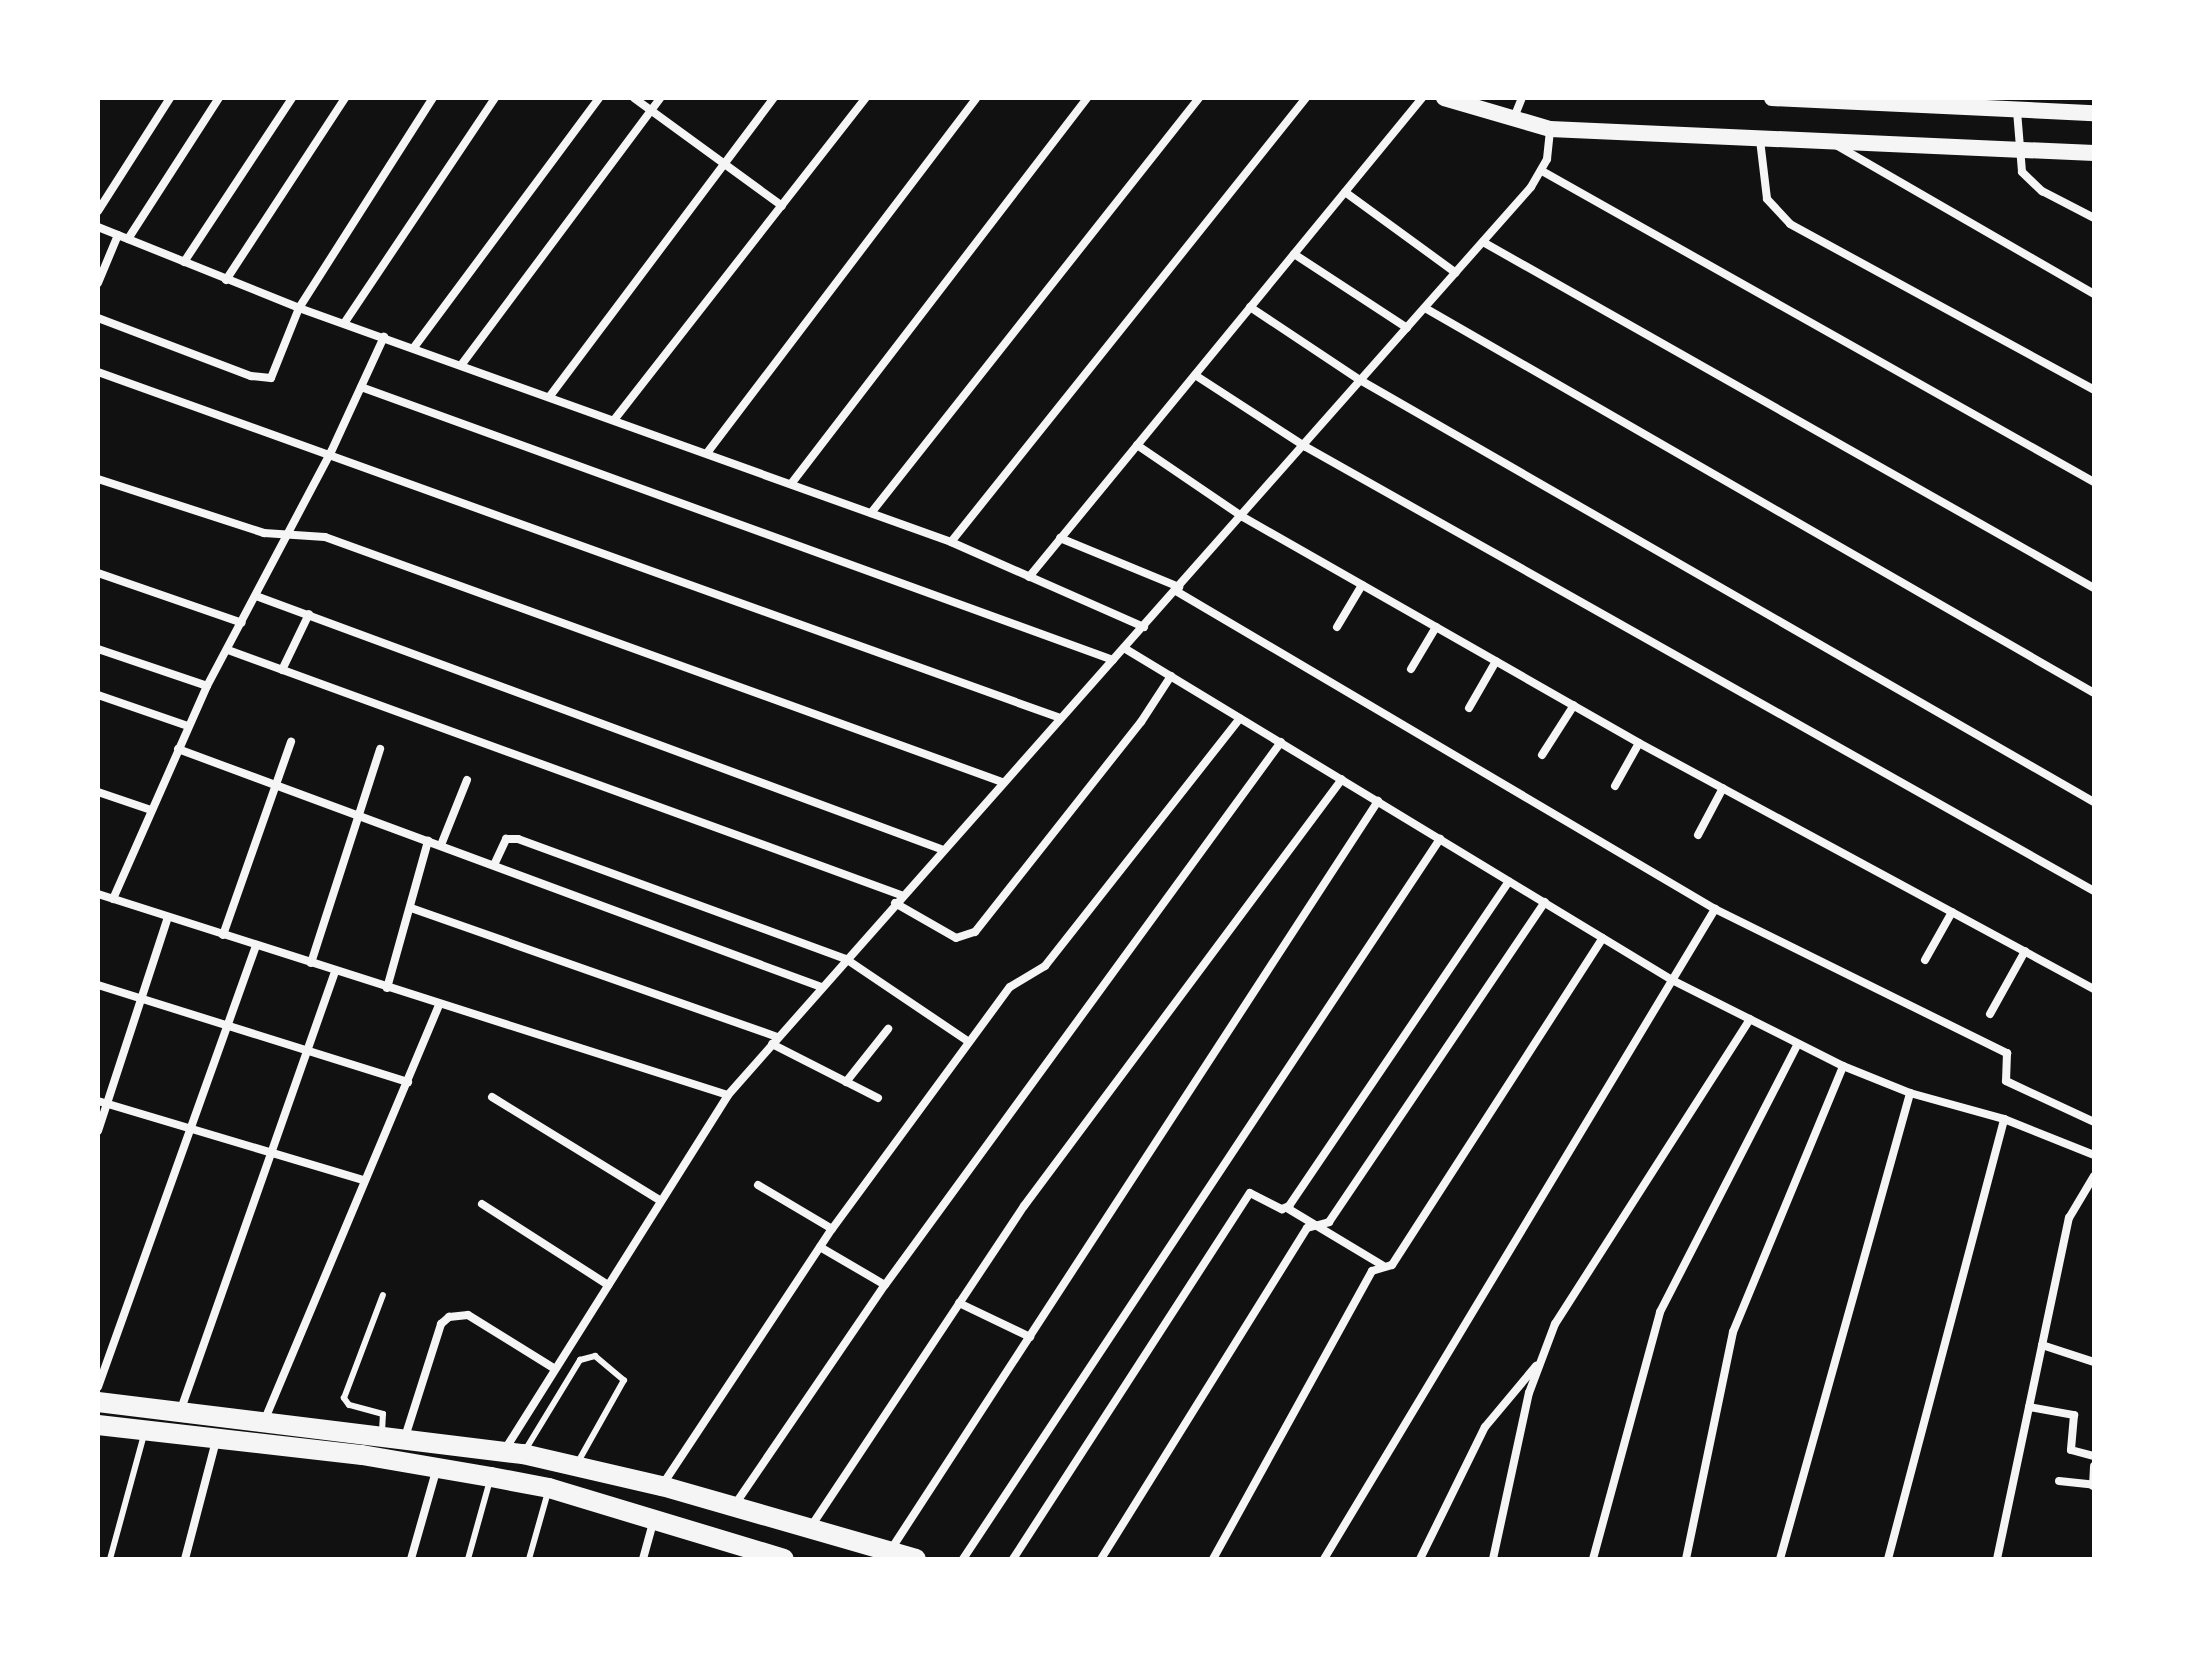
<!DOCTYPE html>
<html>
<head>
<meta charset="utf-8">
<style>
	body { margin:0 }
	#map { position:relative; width:2192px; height:1657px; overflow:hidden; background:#111; font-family:Figtree,sans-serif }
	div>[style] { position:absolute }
	.service>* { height:6px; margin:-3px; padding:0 3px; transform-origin:3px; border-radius:3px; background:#f5f5f5 }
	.minor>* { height:8px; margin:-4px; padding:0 4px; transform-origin:4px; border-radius:4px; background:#f5f5f5 }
	.secondary>* { height:16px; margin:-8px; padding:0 8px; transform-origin:8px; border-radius:8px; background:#f5f5f5 }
	.primary>* { height:20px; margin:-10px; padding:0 10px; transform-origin:10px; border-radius:10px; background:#f5f5f5 }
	span { translate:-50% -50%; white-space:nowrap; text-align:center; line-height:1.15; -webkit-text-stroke:7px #fff; paint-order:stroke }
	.frame { position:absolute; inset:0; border:100px solid #fff; pointer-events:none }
</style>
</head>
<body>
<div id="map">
	<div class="service">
		<i style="left:382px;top:1432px;width:18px;rotate:-87deg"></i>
		<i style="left:383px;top:1414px;width:35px;rotate:-165deg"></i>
		<i style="left:349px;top:1405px;width:9px;rotate:-126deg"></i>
		<i style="left:344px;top:1398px;width:110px;rotate:-69.3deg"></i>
		<i style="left:524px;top:1452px;width:108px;rotate:-58.7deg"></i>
		<i style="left:580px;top:1360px;width:16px;rotate:-15deg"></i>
		<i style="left:595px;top:1356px;width:38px;rotate:40deg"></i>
		<i style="left:624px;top:1380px;width:94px;rotate:119.3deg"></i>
		<i style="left:110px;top:1559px;width:129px;rotate:-74.7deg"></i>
		<i style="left:468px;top:1559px;width:82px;rotate:-74.4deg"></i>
		<i style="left:529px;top:1559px;width:70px;rotate:-74.2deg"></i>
	</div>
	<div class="minor">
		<i style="left:634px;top:98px;width:183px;rotate:36.1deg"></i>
		<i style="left:2017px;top:111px;width:61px;rotate:85.3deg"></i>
		<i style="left:2022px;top:172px;width:28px;rotate:44deg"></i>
		<i style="left:2042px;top:191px;width:59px;rotate:27.4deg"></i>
		<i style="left:1513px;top:120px;width:24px;rotate:-68deg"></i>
		<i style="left:1760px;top:140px;width:59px;rotate:83.2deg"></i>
		<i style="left:1767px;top:199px;width:34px;rotate:47deg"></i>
		<i style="left:1790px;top:224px;width:346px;rotate:28.6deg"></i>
		<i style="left:1836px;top:145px;width:298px;rotate:30deg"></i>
		<i style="left:1542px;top:171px;width:634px;rotate:29.4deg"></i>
		<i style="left:1345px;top:192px;width:137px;rotate:36.1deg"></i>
		<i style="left:98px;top:211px;width:134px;rotate:-57.5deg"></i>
		<i style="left:98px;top:227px;width:217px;rotate:21.9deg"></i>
		<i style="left:299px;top:308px;width:693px;rotate:19.74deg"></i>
		<i style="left:951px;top:542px;width:211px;rotate:23.8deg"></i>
		<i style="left:128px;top:239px;width:168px;rotate:-57.2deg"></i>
		<i style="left:1483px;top:242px;width:702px;rotate:29.52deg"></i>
		<i style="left:1294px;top:254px;width:135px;rotate:33.2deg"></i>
		<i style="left:184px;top:262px;width:196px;rotate:-56.6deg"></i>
		<i style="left:226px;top:280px;width:217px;rotate:-56.8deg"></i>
		<i style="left:98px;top:283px;width:52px;rotate:-67.4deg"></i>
		<i style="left:1250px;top:307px;width:132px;rotate:33.6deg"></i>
		<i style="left:1360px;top:380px;width:847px;rotate:29.9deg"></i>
		<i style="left:1425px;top:308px;width:772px;rotate:29.92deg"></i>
		<i style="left:98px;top:318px;width:164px;rotate:20.8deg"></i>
		<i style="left:251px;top:376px;width:20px;rotate:6deg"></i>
		<i style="left:271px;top:378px;width:75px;rotate:-68.2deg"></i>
		<i style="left:299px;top:308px;width:249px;rotate:-57.5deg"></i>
		<i style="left:345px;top:322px;width:270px;rotate:-56.2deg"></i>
		<i style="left:415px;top:346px;width:309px;rotate:-53.4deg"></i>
		<i style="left:462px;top:364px;width:332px;rotate:-53.3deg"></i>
		<i style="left:98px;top:372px;width:1022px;rotate:19.78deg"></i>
		<i style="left:1195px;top:375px;width:132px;rotate:33deg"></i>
		<i style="left:1306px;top:447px;width:904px;rotate:29.4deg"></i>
		<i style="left:361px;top:387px;width:800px;rotate:19.95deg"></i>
		<i style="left:550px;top:396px;width:373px;rotate:-53.1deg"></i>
		<i style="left:614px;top:420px;width:409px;rotate:-52deg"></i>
		<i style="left:1137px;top:445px;width:128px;rotate:34.2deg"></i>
		<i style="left:1243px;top:517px;width:456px;rotate:29.7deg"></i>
		<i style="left:1639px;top:743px;width:517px;rotate:28.4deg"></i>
		<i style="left:707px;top:453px;width:445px;rotate:-52.8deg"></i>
		<i style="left:98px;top:479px;width:175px;rotate:18deg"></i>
		<i style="left:264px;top:533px;width:61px;rotate:3.8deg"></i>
		<i style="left:325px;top:537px;width:720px;rotate:19.89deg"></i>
		<i style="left:791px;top:484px;width:486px;rotate:-52.5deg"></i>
		<i style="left:871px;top:513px;width:529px;rotate:-51.68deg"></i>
		<i style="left:1060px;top:538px;width:129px;rotate:22.4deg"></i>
		<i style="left:951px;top:542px;width:568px;rotate:-51.36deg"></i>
		<i style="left:98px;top:573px;width:152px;rotate:19.1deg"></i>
		<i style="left:1029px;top:577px;width:620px;rotate:-50.63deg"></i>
		<i style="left:1176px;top:591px;width:626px;rotate:30.54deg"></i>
		<i style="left:1715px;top:909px;width:326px;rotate:26.3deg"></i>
		<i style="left:2007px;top:1053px;width:28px;rotate:92deg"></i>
		<i style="left:2006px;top:1081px;width:97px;rotate:25deg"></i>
		<i style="left:256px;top:596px;width:730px;rotate:20.27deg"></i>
		<i style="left:1337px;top:627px;width:49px;rotate:-59.2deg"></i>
		<i style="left:1124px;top:648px;width:641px;rotate:31.21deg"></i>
		<i style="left:1672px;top:980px;width:191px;rotate:26.7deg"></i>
		<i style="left:1843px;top:1066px;width:72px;rotate:21.9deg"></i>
		<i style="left:1910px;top:1093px;width:98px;rotate:15.5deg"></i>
		<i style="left:2004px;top:1119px;width:97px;rotate:21.8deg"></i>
		<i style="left:98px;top:649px;width:115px;rotate:18.7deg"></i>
		<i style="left:228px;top:650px;width:716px;rotate:20deg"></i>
		<i style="left:1411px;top:669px;width:49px;rotate:-59.2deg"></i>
		<i style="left:282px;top:670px;width:62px;rotate:-64.3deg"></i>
		<i style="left:98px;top:695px;width:95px;rotate:19deg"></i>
		<i style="left:1469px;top:708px;width:54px;rotate:-60.1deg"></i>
		<i style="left:178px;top:749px;width:686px;rotate:20.31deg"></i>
		<i style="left:1542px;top:755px;width:59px;rotate:-57.4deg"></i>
		<i style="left:1615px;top:786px;width:49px;rotate:-60.8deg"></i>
		<i style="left:98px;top:792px;width:56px;rotate:18.8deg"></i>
		<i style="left:1698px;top:835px;width:53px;rotate:-62deg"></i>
		<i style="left:441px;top:845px;width:70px;rotate:-68.2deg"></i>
		<i style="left:494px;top:865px;width:29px;rotate:-65deg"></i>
		<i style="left:506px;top:839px;width:12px"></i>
		<i style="left:518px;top:839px;width:349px;rotate:20.1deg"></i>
		<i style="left:846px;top:959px;width:148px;rotate:34deg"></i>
		<i style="left:98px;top:894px;width:661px;rotate:17.7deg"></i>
		<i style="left:113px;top:899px;width:233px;rotate:-66.2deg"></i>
		<i style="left:207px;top:686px;width:265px;rotate:-62.1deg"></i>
		<i style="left:331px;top:452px;width:127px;rotate:-65.3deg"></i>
		<i style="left:895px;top:903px;width:70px;rotate:29.8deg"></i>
		<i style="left:956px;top:938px;width:20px;rotate:-18deg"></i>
		<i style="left:975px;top:932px;width:268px;rotate:-51.7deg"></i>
		<i style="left:1141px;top:722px;width:55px;rotate:-56.9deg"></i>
		<i style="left:411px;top:908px;width:389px;rotate:19.4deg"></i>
		<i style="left:223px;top:935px;width:205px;rotate:-70.6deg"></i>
		<i style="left:1925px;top:960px;width:55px;rotate:-60.6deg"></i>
		<i style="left:311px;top:963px;width:225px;rotate:-72.1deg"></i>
		<i style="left:98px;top:985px;width:325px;rotate:17.4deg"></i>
		<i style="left:387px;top:988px;width:153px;rotate:-74.4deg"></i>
		<i style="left:1990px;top:1014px;width:72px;rotate:-60.9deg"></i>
		<i style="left:772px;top:1044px;width:119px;rotate:27deg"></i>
		<i style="left:846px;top:1082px;width:68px;rotate:-51.6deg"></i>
		<i style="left:492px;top:1097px;width:198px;rotate:31.6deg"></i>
		<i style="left:98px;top:1101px;width:277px;rotate:16.6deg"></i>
		<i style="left:98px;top:1131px;width:225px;rotate:-71.9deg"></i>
		<i style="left:758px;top:1185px;width:86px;rotate:30.7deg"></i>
		<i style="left:482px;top:1204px;width:150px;rotate:32.7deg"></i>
		<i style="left:1287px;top:1208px;width:111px;rotate:31deg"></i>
		<i style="left:820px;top:1247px;width:75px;rotate:30.3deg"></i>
		<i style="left:959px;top:1303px;width:79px;rotate:25.6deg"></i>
		<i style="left:2042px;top:1345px;width:55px;rotate:18.1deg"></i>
		<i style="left:98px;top:1387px;width:469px;rotate:-70.3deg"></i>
		<i style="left:2029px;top:1407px;width:46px;rotate:10.1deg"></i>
		<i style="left:2074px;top:1415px;width:35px;rotate:95deg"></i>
		<i style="left:2071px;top:1450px;width:24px;rotate:15deg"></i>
		<i style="left:181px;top:1409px;width:464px;rotate:-70.6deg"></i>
		<i style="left:265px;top:1419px;width:449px;rotate:-67.2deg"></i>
		<i style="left:405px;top:1437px;width:119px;rotate:-72.3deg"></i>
		<i style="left:441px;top:1324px;width:11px;rotate:-41deg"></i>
		<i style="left:449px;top:1317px;width:19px;rotate:-6deg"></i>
		<i style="left:468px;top:1315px;width:102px;rotate:31.8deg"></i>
		<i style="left:504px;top:1451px;width:421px;rotate:-57.8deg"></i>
		<i style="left:728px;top:1095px;width:1212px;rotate:-48.51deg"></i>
		<i style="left:1531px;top:187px;width:32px;rotate:-60deg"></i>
		<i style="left:1547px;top:159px;width:30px;rotate:-84deg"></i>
		<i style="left:2059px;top:1481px;width:31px;rotate:6deg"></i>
		<i style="left:663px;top:1484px;width:306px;rotate:-56.5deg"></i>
		<i style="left:832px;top:1229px;width:300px;rotate:-53.7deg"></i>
		<i style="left:1010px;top:987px;width:41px;rotate:-31deg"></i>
		<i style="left:1045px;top:966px;width:315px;rotate:-51.8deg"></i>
		<i style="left:2093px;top:1486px;width:20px;rotate:-87deg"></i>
		<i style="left:734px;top:1506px;width:268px;rotate:-55.7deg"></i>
		<i style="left:885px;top:1285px;width:672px;rotate:-53.9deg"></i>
		<i style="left:810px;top:1528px;width:387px;rotate:-56.4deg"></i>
		<i style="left:1024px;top:1206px;width:532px;rotate:-53.32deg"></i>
		<i style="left:890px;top:1551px;width:895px;rotate:-56.95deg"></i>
		<i style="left:185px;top:1559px;width:122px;rotate:-75.3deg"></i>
		<i style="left:411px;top:1559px;width:95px;rotate:-74.1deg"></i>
		<i style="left:643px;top:1559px;width:41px;rotate:-74.6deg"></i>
		<i style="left:963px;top:1559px;width:864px;rotate:-56.48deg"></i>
		<i style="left:1013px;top:1559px;width:436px;rotate:-57.1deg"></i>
		<i style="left:1250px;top:1193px;width:36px;rotate:27deg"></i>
		<i style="left:1282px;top:1209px;width:8px;rotate:-23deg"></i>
		<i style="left:1289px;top:1206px;width:392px;rotate:-55.9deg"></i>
		<i style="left:1101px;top:1559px;width:390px;rotate:-58.1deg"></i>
		<i style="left:1307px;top:1228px;width:23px;rotate:-15deg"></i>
		<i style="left:1329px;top:1222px;width:386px;rotate:-56deg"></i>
		<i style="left:1213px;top:1559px;width:329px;rotate:-61.1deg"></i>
		<i style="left:1372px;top:1271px;width:21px;rotate:-17deg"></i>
		<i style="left:1392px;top:1265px;width:389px;rotate:-57.2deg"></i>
		<i style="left:1324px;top:1559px;width:759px;rotate:-58.97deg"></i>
		<i style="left:1420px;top:1559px;width:147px;rotate:-63.8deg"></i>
		<i style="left:1485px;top:1427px;width:80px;rotate:-50.1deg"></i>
		<i style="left:1493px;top:1559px;width:170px;rotate:-77.8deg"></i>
		<i style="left:1529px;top:1393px;width:74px;rotate:-69.4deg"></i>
		<i style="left:1555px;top:1324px;width:362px;rotate:-57.4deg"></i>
		<i style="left:1593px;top:1559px;width:256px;rotate:-74.8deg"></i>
		<i style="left:1660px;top:1312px;width:301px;rotate:-62.8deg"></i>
		<i style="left:1686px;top:1559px;width:232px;rotate:-78.3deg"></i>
		<i style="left:1733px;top:1332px;width:288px;rotate:-67.5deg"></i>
		<i style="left:1780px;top:1559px;width:484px;rotate:-74.4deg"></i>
		<i style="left:1888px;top:1559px;width:455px;rotate:-75.2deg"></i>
		<i style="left:1997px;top:1559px;width:349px;rotate:-78.1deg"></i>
		<i style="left:2069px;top:1218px;width:49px;rotate:-59.2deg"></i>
	</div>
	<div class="secondary">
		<i style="left:1444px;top:98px;width:110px;rotate:16.3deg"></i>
		<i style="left:1550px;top:129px;width:545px;rotate:2.53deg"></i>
		<i style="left:1772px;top:98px;width:322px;rotate:2.7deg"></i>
	</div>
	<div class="primary">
		<i style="left:98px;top:1402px;width:428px;rotate:7deg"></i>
		<i style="left:523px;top:1454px;width:143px;rotate:13deg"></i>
		<i style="left:662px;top:1486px;width:264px;rotate:16deg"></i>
		<i style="left:98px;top:1425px;width:266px;rotate:6.5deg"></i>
		<i style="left:362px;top:1455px;width:131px;rotate:9.7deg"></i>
		<i style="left:491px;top:1477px;width:59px;rotate:10.7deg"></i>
		<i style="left:549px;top:1488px;width:245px;rotate:16.8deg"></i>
	</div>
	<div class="frame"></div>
</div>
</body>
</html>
